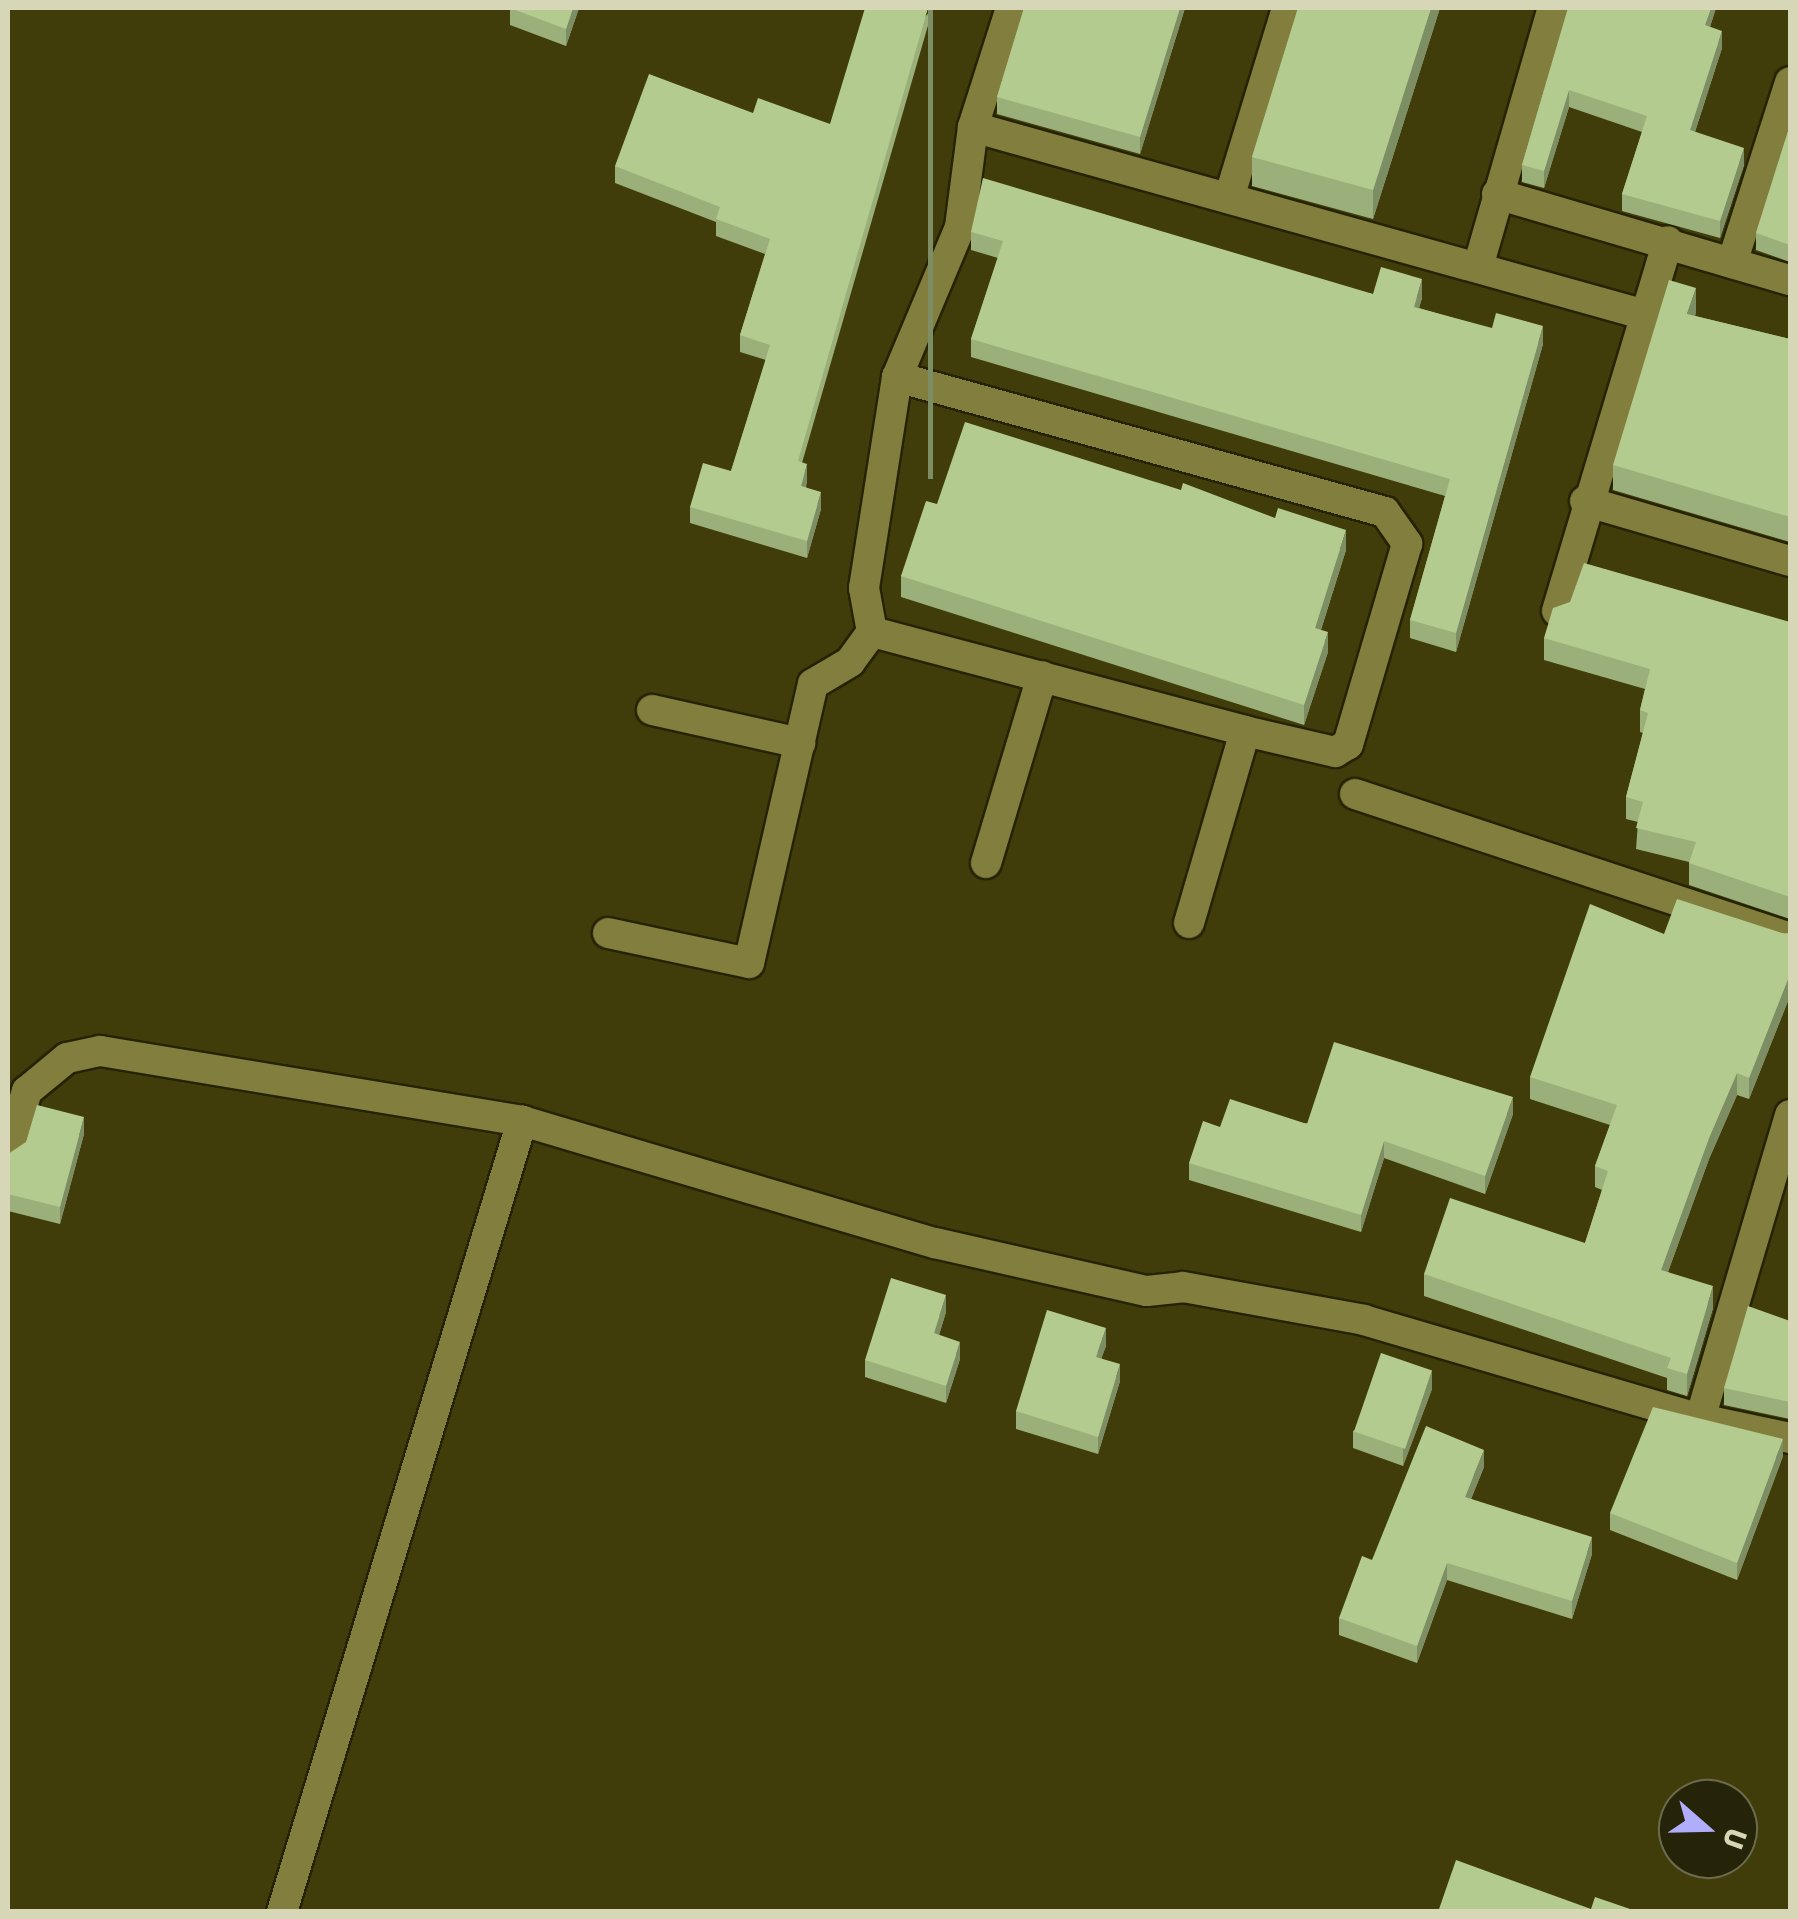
<!DOCTYPE html>
<html>
<head>
<meta charset="utf-8">
<style>
	body { margin:0 }
	#map { position:relative; width:1798px; height:1919px; overflow:hidden; background:#403d0a; font-family:Jost,sans-serif }
	div>[style] { position:absolute }
	.roads { filter:drop-shadow(2px 0 #262302) drop-shadow(-2px 0 #262302) drop-shadow(0 2px #262302) drop-shadow(0 -2px #262302) }
	.minor>* { height:30px; margin:-15px; padding:0 15px; transform-origin:15px; border-radius:15px; background:#827e3e }
	.wall>* { inset:0; background:#9baf7b }
	.shaded-wall>* { inset:0; background:#7e8e64; transform-origin:0 0 }
	.building>* { inset:0; background:#b4cb8f; transform-origin:0 0 }
	span { translate:-50% -50%; white-space:nowrap; text-align:center; line-height:1.15; -webkit-text-stroke:10px #252308; paint-order:stroke }
	.frame { position:absolute; inset:0; border:10px solid #d7d6b6; pointer-events:none }
	.north { position:absolute; left:1658px; top:1779px; width:100px; height:100px; box-sizing:border-box; background:#252308; border:2px solid #6c6b4e; border-radius:50%; rotate:110deg; font-size:28px; font-weight:700; line-height:40px; text-align:center; color:#d7d6b6 }
	.north::after { content:''; display:block; margin:auto; width:35px; height:45px; background:#b0adfa; clip-path:polygon(50% 0,100% 100%,50% 72%,0 100%) }
</style>
</head>
<body>
<div id="map">
	<div class="roads">
		<div class="minor">
			<i style="left:973px;top:127px;width:695px;rotate:15.62deg"></i>
			<i style="left:1497px;top:194px;width:305px;rotate:16.4deg"></i>
			<i style="left:1229px;top:198px;width:199px;rotate:-73deg"></i>
			<i style="left:1732px;top:263px;width:190px;rotate:-72.2deg"></i>
			<i style="left:1478px;top:267px;width:270px;rotate:-73.9deg"></i>
			<i style="left:897px;top:377px;width:506px;rotate:15.46deg"></i>
			<i style="left:1385px;top:512px;width:39px;rotate:55deg"></i>
			<i style="left:1407px;top:544px;width:209px;rotate:106.4deg"></i>
			<i style="left:1348px;top:744px;width:15px;rotate:148deg"></i>
			<i style="left:1335px;top:752px;width:92px;rotate:-166.9deg"></i>
			<i style="left:1245px;top:731px;width:386px;rotate:-165.1deg"></i>
			<i style="left:872px;top:632px;width:45px;rotate:-100.3deg"></i>
			<i style="left:864px;top:588px;width:214px;rotate:-81.1deg"></i>
			<i style="left:897px;top:377px;width:163px;rotate:-67.2deg"></i>
			<i style="left:960px;top:227px;width:101px;rotate:-82.6deg"></i>
			<i style="left:973px;top:127px;width:125px;rotate:-72.3deg"></i>
			<i style="left:1585px;top:501px;width:214px;rotate:16.3deg"></i>
			<i style="left:1557px;top:611px;width:386px;rotate:-73.3deg"></i>
			<i style="left:652px;top:710px;width:152px;rotate:12.6deg"></i>
			<i style="left:1355px;top:794px;width:458px;rotate:18.3deg"></i>
			<i style="left:986px;top:863px;width:195px;rotate:-73.3deg"></i>
			<i style="left:1189px;top:923px;width:200px;rotate:-73.7deg"></i>
			<i style="left:608px;top:933px;width:144px;rotate:12deg"></i>
			<i style="left:749px;top:963px;width:286px;rotate:-77.1deg"></i>
			<i style="left:813px;top:684px;width:43px;rotate:-30.7deg"></i>
			<i style="left:850px;top:662px;width:37px;rotate:-54deg"></i>
			<i style="left:8px;top:1153px;width:65px;rotate:-73deg"></i>
			<i style="left:27px;top:1091px;width:52px;rotate:-39.5deg"></i>
			<i style="left:67px;top:1058px;width:34px;rotate:-12deg"></i>
			<i style="left:100px;top:1051px;width:428px;rotate:9.4deg"></i>
			<i style="left:522px;top:1121px;width:431px;rotate:16.5deg"></i>
			<i style="left:935px;top:1243px;width:217px;rotate:12.8deg"></i>
			<i style="left:1147px;top:1291px;width:36px;rotate:-6deg"></i>
			<i style="left:1183px;top:1287px;width:184px;rotate:10.3deg"></i>
			<i style="left:1364px;top:1320px;width:350px;rotate:16.4deg"></i>
			<i style="left:1700px;top:1419px;width:92px;rotate:11.9deg"></i>
			<i style="left:1700px;top:1419px;width:317px;rotate:-73.5deg"></i>
			<i style="left:282px;top:1912px;width:827px;rotate:-73.12deg"></i>
		</div>
	</div>
	<div class="wall">
		<i style="clip-path:polygon(510px 8px,579px 8px,566px 46px,510px 25px)"></i>
		<i style="clip-path:polygon(933px 8px,802px 463px,807px 481px,806px 487px,821px 509px,807px 558px,690px 523px,690px 507px,731px 471px,766px 360px,740px 352px,740px 335px,765px 254px,716px 236px,716px 222px,615px 183px,615px 166px,753px 113px,830px 124px)"></i>
		<i style="clip-path:polygon(1024px 8px,1185px 8px,1140px 154px,997px 114px,997px 97px)"></i>
		<i style="clip-path:polygon(1298px 8px,1440px 8px,1373px 219px,1252px 186px,1252px 157px)"></i>
		<i style="clip-path:polygon(1568px 8px,1716px 8px,1710px 27px,1722px 48px,1695px 132px,1744px 165px,1720px 238px,1622px 211px,1622px 194px,1642px 132px,1569px 107px,1544px 188px,1522px 182px,1522px 165px)"></i>
		<i style="clip-path:polygon(1790px 125px,1790px 262px,1756px 250px,1756px 233px)"></i>
		<i style="clip-path:polygon(971px 232px,1373px 294px,1422px 298px,1419px 308px,1543px 344px,1456px 652px,1410px 638px,1410px 620px,1445px 496px,971px 357px,971px 339px,998px 258px,971px 250px)"></i>
		<i style="clip-path:polygon(1696px 313px,1695px 316px,1790px 339px,1790px 542px,1613px 490px,1613px 465px)"></i>
		<i style="clip-path:polygon(937px 504px,1346px 550px,1321px 630px,1328px 652px,1304px 725px,901px 597px,901px 576px)"></i>
		<i style="clip-path:polygon(1790px 622px,1790px 919px,1689px 885px,1689px 862px,1636px 849px,1638px 822px,1626px 819px,1626px 797px,1643px 733px,1640px 732px,1640px 710px,1645px 689px,1544px 660px,1544px 638px)"></i>
		<i style="clip-path:polygon(1790px 933px,1790px 996px,1749px 1099px,1737px 1095px,1709px 1159px,1668px 1272px,1713px 1308px,1687px 1396px,1667px 1390px,1667px 1378px,1424px 1296px,1424px 1274px,1585px 1243px,1602px 1190px,1595px 1187px,1595px 1166px,1610px 1125px,1530px 1099px,1530px 1077px,1664px 934px)"></i>
		<i style="clip-path:polygon(1513px 1114px,1485px 1194px,1384px 1158px,1361px 1232px,1189px 1180px,1189px 1163px,1220px 1127px)"></i>
		<i style="clip-path:polygon(84px 1134px,60px 1224px,8px 1211px,8px 1157px)"></i>
		<i style="clip-path:polygon(946px 1312px,939px 1335px,960px 1359px,946px 1403px,865px 1377px,865px 1360px)"></i>
		<i style="clip-path:polygon(1790px 1321px,1790px 1419px,1724px 1405px,1724px 1388px)"></i>
		<i style="clip-path:polygon(1106px 1346px,1101px 1358px,1120px 1381px,1098px 1454px,1016px 1429px,1016px 1411px)"></i>
		<i style="clip-path:polygon(1432px 1389px,1403px 1466px,1353px 1448px,1353px 1431px)"></i>
		<i style="clip-path:polygon(1783px 1456px,1737px 1580px,1610px 1530px,1610px 1513px)"></i>
		<i style="clip-path:polygon(1484px 1467px,1471px 1499px,1592px 1554px,1572px 1619px,1447px 1580px,1417px 1663px,1339px 1635px,1339px 1618px,1372px 1560px)"></i>
	</div>
	<div class="shaded-wall">
		<i style="clip-path:polygon(573px 8px,579px 8px,566px 46px,566px 29px)"></i>
		<i style="left:928px;top:8px;width:5px;height:471px"></i>
		<i style="clip-path:polygon(1180px 8px,1185px 8px,1140px 154px,1140px 137px)"></i>
		<i style="clip-path:polygon(1431px 8px,1440px 8px,1373px 219px,1373px 190px)"></i>
		<i style="clip-path:polygon(1711px 8px,1716px 8px,1705px 42px,1705px 25px)"></i>
		<i style="clip-path:polygon(1722px 31px,1722px 48px,1690px 147px,1690px 130px)"></i>
		<i style="clip-path:polygon(1569px 90px,1569px 107px,1544px 188px,1544px 171px)"></i>
		<i style="clip-path:polygon(1744px 148px,1744px 165px,1720px 238px,1720px 221px)"></i>
		<i style="clip-path:polygon(1422px 279px,1422px 298px,1414px 325px,1414px 307px)"></i>
		<i style="clip-path:polygon(1696px 288px,1696px 313px,1687px 339px,1687px 314px)"></i>
		<i style="clip-path:polygon(1543px 326px,1543px 344px,1456px 652px,1456px 633px)"></i>
		<i style="clip-path:polygon(807px 464px,807px 481px,801px 503px,801px 486px)"></i>
		<i style="clip-path:polygon(821px 492px,821px 509px,807px 558px,807px 541px)"></i>
		<i style="clip-path:polygon(1346px 530px,1346px 550px,1315px 648px,1315px 628px)"></i>
		<i style="clip-path:polygon(1328px 632px,1328px 652px,1304px 725px,1304px 705px)"></i>
		<i style="clip-path:polygon(1790px 974px,1790px 996px,1749px 1099px,1749px 1078px)"></i>
		<i style="clip-path:polygon(1737px 1073px,1737px 1095px,1709px 1159px,1661px 1291px,1661px 1270px,1709px 1138px)"></i>
		<i style="clip-path:polygon(1513px 1097px,1513px 1114px,1485px 1194px,1485px 1176px)"></i>
		<i style="clip-path:polygon(84px 1117px,84px 1134px,60px 1224px,60px 1207px)"></i>
		<i style="clip-path:polygon(1384px 1141px,1384px 1158px,1361px 1232px,1361px 1215px)"></i>
		<i style="clip-path:polygon(1713px 1286px,1713px 1308px,1687px 1396px,1687px 1374px)"></i>
		<i style="clip-path:polygon(946px 1295px,946px 1312px,934px 1351px,934px 1333px)"></i>
		<i style="clip-path:polygon(1106px 1328px,1106px 1346px,1096px 1374px,1096px 1357px)"></i>
		<i style="clip-path:polygon(960px 1342px,960px 1359px,946px 1403px,946px 1386px)"></i>
		<i style="clip-path:polygon(1120px 1364px,1120px 1381px,1098px 1454px,1098px 1437px)"></i>
		<i style="clip-path:polygon(1432px 1371px,1432px 1389px,1403px 1466px,1403px 1449px)"></i>
		<i style="clip-path:polygon(1783px 1439px,1783px 1456px,1737px 1580px,1737px 1563px)"></i>
		<i style="clip-path:polygon(1484px 1450px,1484px 1467px,1465px 1514px,1465px 1497px)"></i>
		<i style="clip-path:polygon(1592px 1537px,1592px 1554px,1572px 1619px,1572px 1601px)"></i>
		<i style="clip-path:polygon(1447px 1563px,1447px 1580px,1417px 1663px,1417px 1646px)"></i>
	</div>
	<div class="building">
		<i style="clip-path:polygon(510px 8px,573px 8px,566px 29px)"></i>
		<i style="clip-path:polygon(865px 8px,928px 8px,798px 461px,807px 464px,801px 486px,821px 492px,807px 541px,690px 507px,703px 463px,731px 471px,770px 345px,740px 335px,770px 239px,716px 219px,720px 207px,615px 166px,649px 74px,753px 113px,758px 98px,830px 124px)"></i>
		<i style="clip-path:polygon(1024px 8px,1180px 8px,1140px 137px,997px 97px)"></i>
		<i style="clip-path:polygon(1298px 8px,1431px 8px,1373px 190px,1252px 157px)"></i>
		<i style="clip-path:polygon(1568px 8px,1711px 8px,1705px 25px,1722px 31px,1690px 130px,1744px 148px,1720px 221px,1622px 194px,1647px 116px,1569px 90px,1544px 171px,1522px 165px)"></i>
		<i style="clip-path:polygon(1790px 125px,1790px 245px,1756px 233px)"></i>
		<i style="clip-path:polygon(983px 178px,1373px 294px,1381px 267px,1422px 279px,1414px 307px,1492px 328px,1496px 313px,1543px 326px,1456px 633px,1410px 620px,1450px 479px,971px 339px,1003px 241px,971px 232px)"></i>
		<i style="clip-path:polygon(1669px 280px,1696px 288px,1687px 314px,1790px 339px,1790px 517px,1613px 465px)"></i>
		<i style="clip-path:polygon(965px 422px,1181px 490px,1183px 483px,1275px 518px,1278px 508px,1346px 530px,1315px 628px,1328px 632px,1304px 705px,901px 576px,926px 501px,937px 504px)"></i>
		<i style="clip-path:polygon(1584px 563px,1790px 622px,1790px 897px,1689px 863px,1696px 842px,1636px 828px,1643px 802px,1626px 797px,1648px 713px,1640px 710px,1650px 669px,1544px 638px,1553px 608px,1570px 602px)"></i>
		<i style="clip-path:polygon(1677px 899px,1785px 934px,1790px 933px,1790px 974px,1749px 1078px,1737px 1073px,1709px 1138px,1661px 1270px,1713px 1286px,1687px 1374px,1667px 1368px,1671px 1358px,1424px 1274px,1450px 1198px,1585px 1243px,1608px 1171px,1595px 1166px,1617px 1105px,1530px 1077px,1590px 904px,1664px 934px)"></i>
		<i style="clip-path:polygon(1334px 1042px,1513px 1097px,1485px 1176px,1384px 1141px,1361px 1215px,1189px 1163px,1203px 1121px,1220px 1127px,1230px 1099px,1307px 1124px)"></i>
		<i style="clip-path:polygon(37px 1105px,84px 1117px,60px 1207px,8px 1194px,8px 1154px,26px 1142px)"></i>
		<i style="clip-path:polygon(891px 1278px,946px 1295px,934px 1333px,960px 1342px,946px 1386px,865px 1360px)"></i>
		<i style="clip-path:polygon(1748px 1306px,1790px 1321px,1790px 1402px,1724px 1388px)"></i>
		<i style="clip-path:polygon(1047px 1310px,1106px 1328px,1096px 1357px,1120px 1364px,1098px 1437px,1016px 1411px)"></i>
		<i style="left:1381px;top:1353px;width:54px;height:83px;rotate:19deg"></i>
		<i style="clip-path:polygon(1653px 1407px,1783px 1439px,1737px 1563px,1610px 1513px)"></i>
		<i style="clip-path:polygon(1426px 1426px,1484px 1450px,1465px 1497px,1592px 1537px,1572px 1601px,1447px 1563px,1417px 1646px,1339px 1618px,1362px 1556px,1372px 1560px)"></i>
		<i style="clip-path:polygon(1456px 1860px,1591px 1909px,1595px 1897px,1639px 1912px,1438px 1912px)"></i>
	</div>
	<div class="frame"></div>
	<div class="north">U</div>
</div>
</body>
</html>
